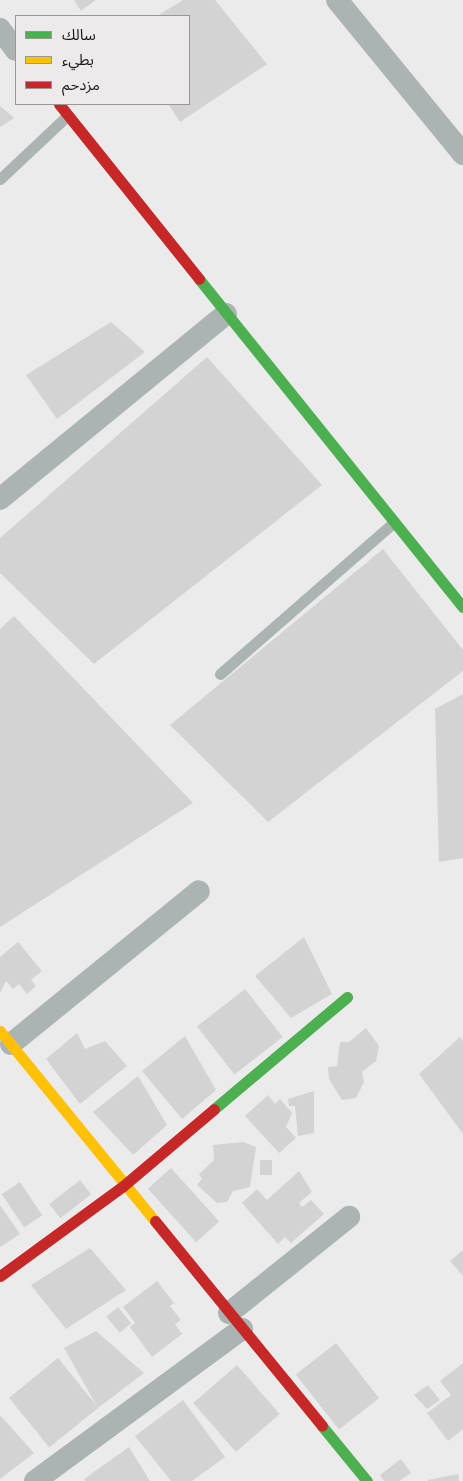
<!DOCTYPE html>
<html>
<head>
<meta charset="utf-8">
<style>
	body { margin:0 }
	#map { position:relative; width:463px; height:1481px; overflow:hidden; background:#ecebec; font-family:"PT Sans Narrow","Noto Sans Arabic",sans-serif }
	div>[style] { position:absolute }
	.building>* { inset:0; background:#d4d3d4; transform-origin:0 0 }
	.lane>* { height:11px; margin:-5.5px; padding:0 5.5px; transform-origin:5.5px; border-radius:5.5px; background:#abb4b3 }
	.street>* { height:22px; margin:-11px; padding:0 11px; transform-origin:11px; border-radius:11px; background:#abb4b3 }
	.fast>* { height:11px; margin:-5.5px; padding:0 5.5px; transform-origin:5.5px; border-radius:5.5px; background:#4caf50 }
	.slow>* { height:11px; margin:-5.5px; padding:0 5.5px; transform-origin:5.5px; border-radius:5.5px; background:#ffc107 }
	.jam>* { height:11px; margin:-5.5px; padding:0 5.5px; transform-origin:5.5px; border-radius:5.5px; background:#c62828 }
	span { translate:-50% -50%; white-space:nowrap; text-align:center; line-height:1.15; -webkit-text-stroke:4px #edeaec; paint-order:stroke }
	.legend { position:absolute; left:15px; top:15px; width:175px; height:90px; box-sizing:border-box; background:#edeaec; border:1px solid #989698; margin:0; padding:6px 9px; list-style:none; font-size:15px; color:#191819 }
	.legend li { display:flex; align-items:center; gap:10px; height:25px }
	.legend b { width:25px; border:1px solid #989698 }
</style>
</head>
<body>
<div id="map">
	<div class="building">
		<i style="clip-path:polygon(74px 0,96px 0,81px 11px)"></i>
		<i style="clip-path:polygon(183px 0,215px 0,267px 64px,180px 122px,168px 104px,189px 104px,189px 16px,157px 16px)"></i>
		<i style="clip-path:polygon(0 106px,14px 118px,0 127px)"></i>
		<i style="clip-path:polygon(111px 322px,145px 352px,57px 419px,26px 375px)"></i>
		<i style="clip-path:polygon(207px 357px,322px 485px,94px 664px,0 573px,0 538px)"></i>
		<i style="clip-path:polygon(383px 549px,463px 650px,463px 671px,268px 822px,170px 725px)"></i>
		<i style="clip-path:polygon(14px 616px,193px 803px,0 927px,0 629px)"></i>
		<i style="clip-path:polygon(463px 694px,463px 858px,439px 862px,435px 709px)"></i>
		<i style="clip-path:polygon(304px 937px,332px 994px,291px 1018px,255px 976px)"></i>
		<i style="clip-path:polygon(18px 942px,42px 971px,31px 980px,36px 986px,27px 994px,19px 984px,13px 989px,6px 981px,0 993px,0 957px)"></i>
		<i style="left:245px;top:989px;width:61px;height:61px;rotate:52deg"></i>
		<i style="clip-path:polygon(366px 1028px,379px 1046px,376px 1061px,362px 1072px,364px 1082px,356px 1098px,342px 1100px,329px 1079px,328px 1067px,337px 1066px,340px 1042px,349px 1042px)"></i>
		<i style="clip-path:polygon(77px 1033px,85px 1049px,105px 1041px,127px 1066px,80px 1104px,46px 1059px)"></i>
		<i style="clip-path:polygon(185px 1036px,216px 1090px,182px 1119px,142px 1071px)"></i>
		<i style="clip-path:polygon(460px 1037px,463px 1041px,463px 1134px,419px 1074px)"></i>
		<i style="clip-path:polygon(138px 1076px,167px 1125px,133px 1155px,93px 1112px)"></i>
		<i style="clip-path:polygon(314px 1091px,314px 1133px,298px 1136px,295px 1106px,289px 1106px,288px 1099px)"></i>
		<i style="clip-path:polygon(268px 1095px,275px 1104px,280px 1099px,292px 1113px,286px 1127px,296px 1138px,279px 1153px,245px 1116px)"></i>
		<i style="clip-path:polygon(243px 1142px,256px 1147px,250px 1187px,233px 1191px,227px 1202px,217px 1203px,197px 1185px,202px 1179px,199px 1174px,214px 1160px,213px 1145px)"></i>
		<i style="left:260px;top:1160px;width:12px;height:15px"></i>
		<i style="left:171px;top:1168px;width:72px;height:31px;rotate:48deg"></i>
		<i style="clip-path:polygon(299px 1171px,312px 1192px,299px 1203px,302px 1207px,311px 1200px,324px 1214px,291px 1243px,285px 1237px,278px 1244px,242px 1203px,257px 1189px,267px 1200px)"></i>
		<i style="left:80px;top:1180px;width:18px;height:39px;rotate:52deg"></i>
		<i style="left:20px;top:1182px;width:40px;height:22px;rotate:56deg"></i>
		<i style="clip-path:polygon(0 1205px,20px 1234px,0 1247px)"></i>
		<i style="clip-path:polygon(90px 1248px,126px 1290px,66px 1329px,31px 1285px)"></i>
		<i style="clip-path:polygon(463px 1250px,463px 1276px,450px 1261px)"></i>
		<i style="clip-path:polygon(157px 1281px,174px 1303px,170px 1306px,181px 1320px,175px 1324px,182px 1334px,152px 1357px,130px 1327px,135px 1323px,123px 1307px)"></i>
		<i style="left:118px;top:1307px;width:21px;height:15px;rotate:51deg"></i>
		<i style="clip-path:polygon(96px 1331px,144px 1373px,98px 1408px,64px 1348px)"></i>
		<i style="left:336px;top:1343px;width:70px;height:51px;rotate:52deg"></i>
		<i style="left:58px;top:1358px;width:64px;height:63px;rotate:51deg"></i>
		<i style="clip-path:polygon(463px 1363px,463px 1429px,448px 1441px,427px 1413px,451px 1395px,440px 1381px)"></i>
		<i style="left:237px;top:1365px;width:65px;height:58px;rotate:49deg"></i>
		<i style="clip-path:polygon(428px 1385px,440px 1400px,427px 1409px,414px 1395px)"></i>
		<i style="clip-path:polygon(183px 1400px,225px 1457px,192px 1481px,171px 1481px,135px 1436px)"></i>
		<i style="clip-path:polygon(0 1415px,34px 1453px,0 1479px)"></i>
		<i style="clip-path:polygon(129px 1447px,150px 1481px,85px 1481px,84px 1479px)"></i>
		<i style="clip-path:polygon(401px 1459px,411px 1473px,399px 1481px,384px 1481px,380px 1475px)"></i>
		<i style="clip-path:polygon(458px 1474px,459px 1481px,428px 1481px,428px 1480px)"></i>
	</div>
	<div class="lane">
		<i style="left:0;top:179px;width:93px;rotate:-43.3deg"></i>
		<i style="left:220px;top:674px;width:231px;rotate:-41.1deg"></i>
	</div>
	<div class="street">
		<i style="left:337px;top:0;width:199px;rotate:50.7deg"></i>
		<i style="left:0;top:29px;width:26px;rotate:53deg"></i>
		<i style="left:0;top:499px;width:292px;rotate:-39.3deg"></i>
		<i style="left:11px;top:1044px;width:242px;rotate:-39.1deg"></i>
		<i style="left:229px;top:1313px;width:154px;rotate:-38.7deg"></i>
		<i style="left:35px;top:1481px;width:257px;rotate:-36.3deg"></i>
	</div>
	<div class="fast">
		<i style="left:199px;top:279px;width:421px;rotate:51.2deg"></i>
		<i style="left:214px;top:1109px;width:174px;rotate:-40.1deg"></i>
		<i style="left:322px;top:1426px;width:71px;rotate:50.7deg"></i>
	</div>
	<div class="slow">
		<i style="left:0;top:1031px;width:245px;rotate:50.8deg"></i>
	</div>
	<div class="jam">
		<i style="left:59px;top:104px;width:224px;rotate:51.3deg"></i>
		<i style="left:155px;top:1221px;width:264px;rotate:50.8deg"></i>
		<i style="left:0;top:1276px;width:152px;rotate:-36.2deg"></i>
		<i style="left:123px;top:1186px;width:119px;rotate:-40.2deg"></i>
	</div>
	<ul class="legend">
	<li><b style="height:6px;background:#4caf50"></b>سالك</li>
	<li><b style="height:6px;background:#ffc107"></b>بطيء</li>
	<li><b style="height:6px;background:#c62828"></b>مزدحم</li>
	</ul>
</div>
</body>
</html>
